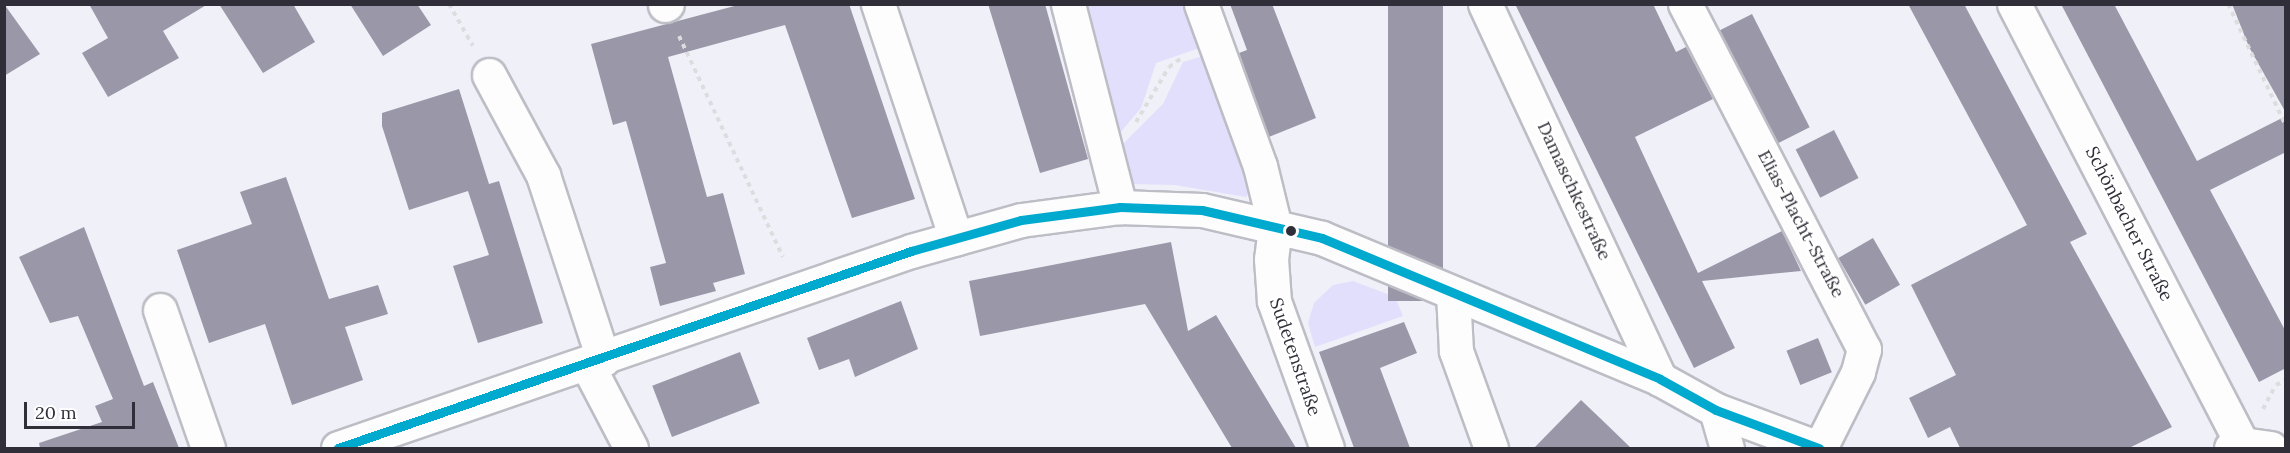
<!DOCTYPE html>
<html>
<head>
<meta charset="utf-8">
<style>
	body { margin:0 }
	#map { position:relative; width:2290px; height:453px; overflow:hidden; background:#f0f0f8; font-family:Lora,serif }
	div>[style] { position:absolute }
	.green>* { inset:0; background:#e1dffb }
	.building>* { inset:0; background:#9a98a8; transform-origin:0 0 }
	.path>* { height:4px; margin-top:-2px; transform-origin:0; background:repeating-linear-gradient(90deg,#dddddf 0 4.5px,transparent 0 9px) }
	.roads { filter:drop-shadow(2px 0 #bdbdc5) drop-shadow(-2px 0 #bdbdc5) drop-shadow(0 2px #bdbdc5) drop-shadow(0 -2px #bdbdc5) }
	.minor>* { height:33px; margin:-16.5px; padding:0 16.5px; transform-origin:16.5px; border-radius:16.5px; background:#fdfdfe }
	.bus-1>* { height:9px; margin:-4.5px; padding:0 4.5px; transform-origin:4.5px; border-radius:4.5px; background:#00a9ce }
	.dots>* { width:16px; height:16px; translate:-50% -50%; box-sizing:border-box; border:3px solid #fff; border-radius:50% }
	span { translate:-50% -50%; white-space:nowrap; text-align:center; line-height:1.15; -webkit-text-stroke:6px #fff; paint-order:stroke }
	.street-label { font-size:18px; color:#302f39 }
	.frame { position:absolute; inset:0; border:6px solid #302f39; pointer-events:none }
	.scale { position:absolute; left:24px; top:402px; width:111px; height:27px; box-sizing:border-box; border:3px solid #302f39; border-top:0; padding-left:8px; font-size:18px; line-height:21px; white-space:nowrap; color:#302f39; -webkit-text-stroke:4px #fff; paint-order:stroke }
</style>
</head>
<body>
<div id="map">
	<div class="green">
		<i style="clip-path:polygon(1079px 5px,1189px 5px,1205px 46px,1156px 63px,1141px 108px,1114px 140px)"></i>
		<i style="clip-path:polygon(1200px 57px,1210px 58px,1253px 187px,1246px 197px,1175px 185px,1129px 184px,1116px 151px,1163px 104px,1183px 62px)"></i>
		<i style="clip-path:polygon(1353px 281px,1395px 297px,1403px 316px,1315px 347px,1308px 323px,1314px 303px,1333px 285px)"></i>
	</div>
	<div class="building">
		<i style="clip-path:polygon(4px 4px,40px 54px,4px 76px)"></i>
		<i style="clip-path:polygon(89px 4px,208px 4px,163px 31px,179px 58px,108px 97px,82px 53px,108px 38px)"></i>
		<i style="clip-path:polygon(219px 4px,293px 4px,315px 42px,263px 73px)"></i>
		<i style="clip-path:polygon(350px 4px,417px 4px,431px 25px,383px 56px)"></i>
		<i style="clip-path:polygon(742px 4px,849px 4px,915px 199px,852px 218px,785px 25px,668px 57px,707px 197px,723px 193px,745px 274px,713px 283px,716px 291px,660px 306px,650px 267px,666px 263px,626px 121px,613px 125px,591px 44px)"></i>
		<i style="clip-path:polygon(988px 4px,1045px 4px,1088px 159px,1040px 173px)"></i>
		<i style="clip-path:polygon(1230px 4px,1272px 4px,1316px 118px,1269px 137px,1239px 53px,1247px 50px)"></i>
		<i style="left:1388px;top:4px;width:55px;height:297px"></i>
		<i style="clip-path:polygon(1515px 4px,1653px 4px,1676px 52px,1686px 47px,1713px 99px,1635px 137px,1698px 273px,1782px 231px,1801px 271px,1702px 281px,1735px 348px,1694px 368px)"></i>
		<i style="clip-path:polygon(1908px 4px,1964px 4px,2087px 234px,2070px 242px,2172px 427px,2129px 448px,1960px 448px,1950px 427px,1928px 438px,1909px 398px,1956px 375px,1911px 285px,2027px 225px)"></i>
		<i style="clip-path:polygon(2061px 4px,2114px 4px,2197px 161px,2286px 116px,2286px 152px,2210px 190px,2286px 332px,2286px 368px,2259px 382px)"></i>
		<i style="clip-path:polygon(2232px 4px,2286px 4px,2286px 113px,2249px 47px)"></i>
		<i style="left:1752px;top:14px;width:127px;height:36px;rotate:63deg"></i>
		<i style="clip-path:polygon(459px 89px,489px 184px,499px 181px,543px 323px,478px 343px,453px 266px,489px 255px,468px 191px,409px 210px,382px 126px,382px 113px)"></i>
		<i style="left:1834px;top:130px;width:54px;height:43px;rotate:63deg"></i>
		<i style="clip-path:polygon(286px 177px,329px 299px,378px 285px,388px 314px,345px 327px,363px 380px,292px 405px,265px 324px,209px 343px,177px 250px,252px 224px,240px 192px)"></i>
		<i style="clip-path:polygon(84px 227px,144px 386px,153px 382px,179px 448px,40px 448px,39px 443px,102px 422px,95px 406px,113px 399px,78px 316px,50px 323px,19px 257px)"></i>
		<i style="left:1873px;top:238px;width:54px;height:40px;rotate:60deg"></i>
		<i style="clip-path:polygon(1171px 242px,1188px 331px,1216px 315px,1296px 448px,1232px 448px,1145px 304px,980px 336px,969px 281px)"></i>
		<i style="clip-path:polygon(901px 301px,918px 349px,855px 377px,849px 359px,819px 370px,807px 338px)"></i>
		<i style="clip-path:polygon(1404px 322px,1417px 353px,1380px 368px,1410px 448px,1354px 448px,1319px 352px)"></i>
		<i style="left:1818px;top:338px;width:37px;height:34px;rotate:68deg"></i>
		<i style="left:740px;top:352px;width:55px;height:94px;rotate:69deg"></i>
		<i style="clip-path:polygon(1581px 400px,1601px 419px,1631px 448px,1534px 448px)"></i>
	</div>
	<div class="path">
		<i style="left:449px;top:4px;width:48px;rotate:60.3deg"></i>
		<i style="left:2228px;top:4px;width:135px;rotate:64.6deg"></i>
		<i style="left:679px;top:36px;width:244px;rotate:64.8deg"></i>
		<i style="left:1136px;top:122px;width:64px;rotate:-59deg"></i>
		<i style="left:1169px;top:67px;width:17px;rotate:-36deg"></i>
		<i style="left:2263px;top:409px;width:27px;rotate:-62deg"></i>
		<i style="left:2276px;top:385px;width:11px;rotate:-27deg"></i>
	</div>
	<div class="roads">
		<div class="minor">
			<i style="left:878px;top:4px;width:247px;rotate:71.6deg"></i>
			<i style="left:1068px;top:4px;width:210px;rotate:75.6deg"></i>
			<i style="left:1201px;top:4px;width:172px;rotate:70deg"></i>
			<i style="left:1260px;top:166px;width:63px;rotate:76.2deg"></i>
			<i style="left:1275px;top:227px;width:32px;rotate:97deg"></i>
			<i style="left:1271px;top:259px;width:42px;rotate:85.9deg"></i>
			<i style="left:1274px;top:301px;width:156px;rotate:70.2deg"></i>
			<i style="left:1485px;top:4px;width:414px;rotate:65deg"></i>
			<i style="left:1685px;top:4px;width:389px;rotate:62.6deg"></i>
			<i style="left:1864px;top:349px;width:24px;rotate:105deg"></i>
			<i style="left:1858px;top:372px;width:85px;rotate:116.6deg"></i>
			<i style="left:2014px;top:4px;width:496px;rotate:62.6deg"></i>
			<i style="left:665px;top:5px;width:2px;rotate:-27deg"></i>
			<i style="left:489px;top:75px;width:114px;rotate:61.6deg"></i>
			<i style="left:543px;top:175px;width:194px;rotate:71.9deg"></i>
			<i style="left:1453px;top:294px;width:57px;rotate:87deg"></i>
			<i style="left:1456px;top:351px;width:103px;rotate:70.2deg"></i>
			<i style="left:160px;top:310px;width:146px;rotate:70.8deg"></i>
			<i style="left:587px;top:364px;width:95px;rotate:62.4deg"></i>
			<i style="left:1716px;top:410px;width:40px;rotate:74deg"></i>
			<i style="left:338px;top:448px;width:606px;rotate:-18.97deg"></i>
			<i style="left:911px;top:251px;width:114px;rotate:-15.7deg"></i>
			<i style="left:1021px;top:220px;width:100px;rotate:-7.5deg"></i>
			<i style="left:1120px;top:207px;width:82px;rotate:2.1deg"></i>
			<i style="left:1202px;top:210px;width:123px;rotate:13.1deg"></i>
			<i style="left:1322px;top:238px;width:366px;rotate:22.6deg"></i>
			<i style="left:1660px;top:379px;width:64px;rotate:29deg"></i>
			<i style="left:1716px;top:410px;width:110px;rotate:20.3deg"></i>
			<i style="left:2231px;top:448px;width:12px;rotate:-20deg"></i>
			<i style="left:2242px;top:444px;width:29px;rotate:8deg"></i>
		</div>
	</div>
	<div class="bus-1">
		<i style="left:338px;top:448px;width:606px;rotate:-18.97deg"></i>
		<i style="left:911px;top:251px;width:114px;rotate:-15.7deg"></i>
		<i style="left:1021px;top:220px;width:100px;rotate:-7.5deg"></i>
		<i style="left:1120px;top:207px;width:82px;rotate:2.1deg"></i>
		<i style="left:1202px;top:210px;width:123px;rotate:13.1deg"></i>
		<i style="left:1322px;top:238px;width:366px;rotate:22.6deg"></i>
		<i style="left:1660px;top:379px;width:64px;rotate:29deg"></i>
		<i style="left:1716px;top:410px;width:110px;rotate:20.3deg"></i>
	</div>
	<div class="dots">
		<i style="left:1291px;top:231px;background:#302f39"></i>
	</div>
	<div class="street-label">
		<span style="left:1574px;top:191px;rotate:65deg">Damaschkestraße</span>
		<span style="left:1801px;top:224px;rotate:62deg">Elias-Placht-Straße</span>
		<span style="left:2129px;top:224px;rotate:63deg">Schönbacher Straße</span>
		<span style="left:1295px;top:357px;rotate:71deg">Sudetenstraße</span>
	</div>
	<div class="frame"></div>
	<div class="scale">20 m</div>
</div>
</body>
</html>
